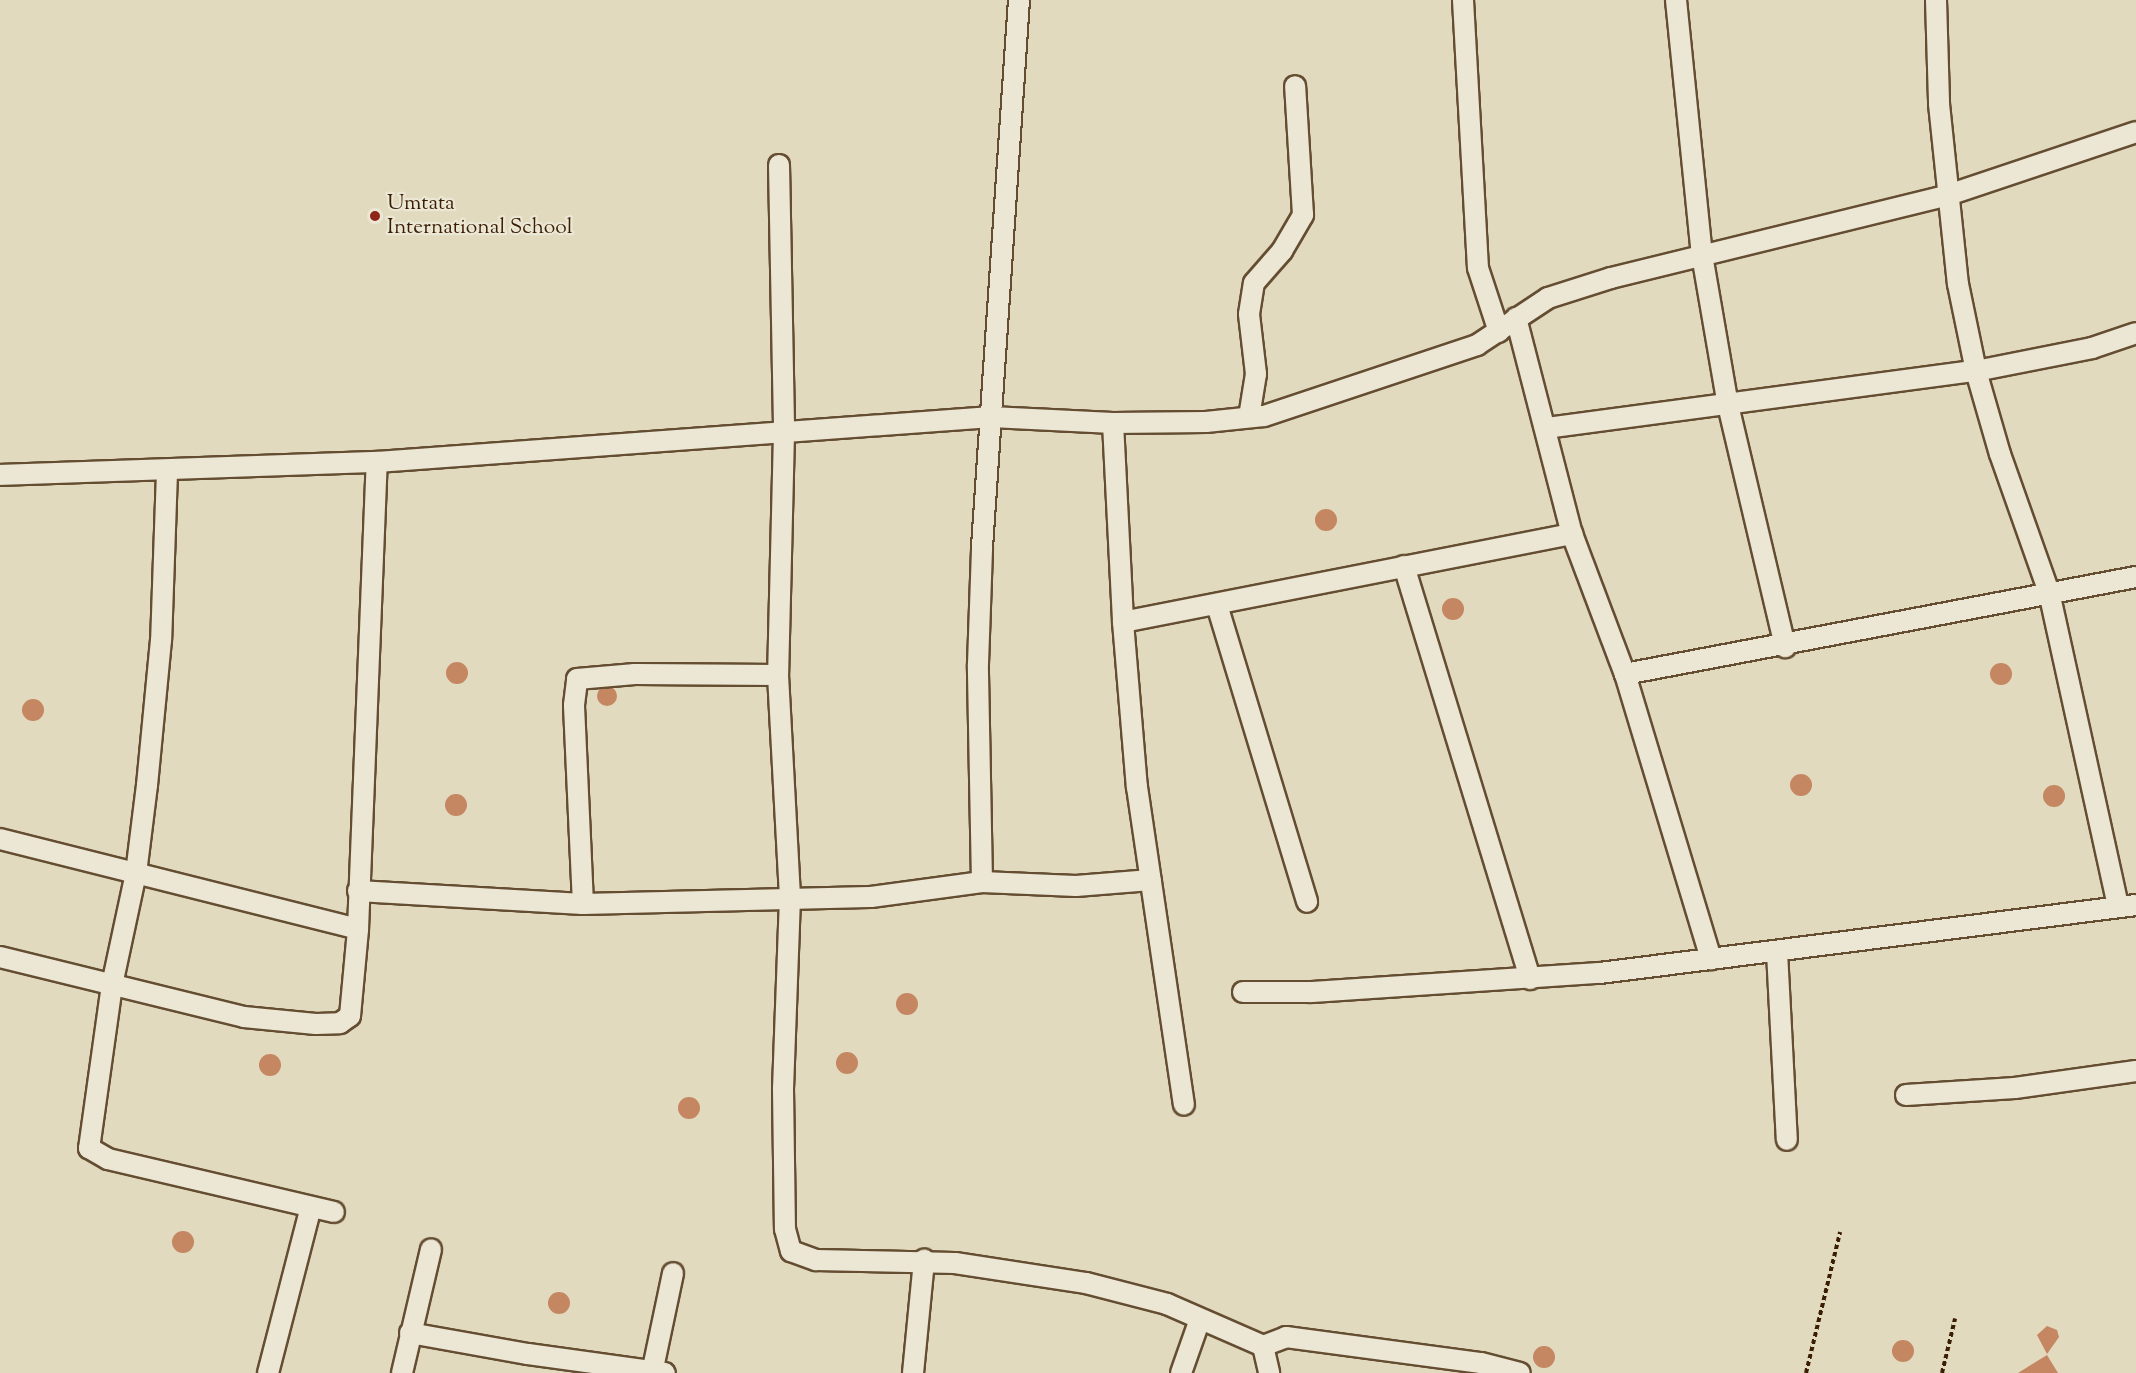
<!DOCTYPE html>
<html>
<head>
<meta charset="utf-8">
<style>
	body { margin:0 }
	#map { position:relative; width:2136px; height:1373px; overflow:hidden; background:#e1dabf; font-family:"Sorts Mill Goudy",serif }
	div>[style] { position:absolute }
	.building>* { inset:0; background:#c58662 }
	.round { border-radius:50% }
	.path>* { height:4px; margin-top:-2px; transform-origin:0; background:repeating-linear-gradient(90deg,#3a1e02 0 4.5px,transparent 0 7.5px) }
	.roads { filter:drop-shadow(2px 0 #644d31) drop-shadow(-2px 0 #644d31) drop-shadow(0 2px #644d31) drop-shadow(0 -2px #644d31) }
	.street>* { height:20px; margin:-10px; padding:0 10px; transform-origin:10px; border-radius:10px; background:#ece7d5 }
	.dots>* { width:16px; height:16px; translate:-50% -50%; box-sizing:border-box; border:3px solid #ece7d5; border-radius:50% }
	span { translate:-50% -50%; white-space:nowrap; text-align:center; line-height:1.15; -webkit-text-stroke:4.5px #ece7d5; paint-order:stroke }
	.poi-label { font-size:21px; color:#3a1e02 }
	.left { translate:0 -50%; text-align:left }
</style>
</head>
<body>
<div id="map">
	<div class="building">
		<i class="round" style="left:1315px;top:509px;width:22px;height:22px"></i>
		<i class="round" style="left:1442px;top:598px;width:22px;height:22px"></i>
		<i class="round" style="left:446px;top:662px;width:22px;height:22px"></i>
		<i class="round" style="left:1990px;top:663px;width:22px;height:22px"></i>
		<i class="round" style="left:597px;top:686px;width:20px;height:20px"></i>
		<i class="round" style="left:22px;top:699px;width:22px;height:22px"></i>
		<i class="round" style="left:1790px;top:774px;width:22px;height:22px"></i>
		<i class="round" style="left:2043px;top:785px;width:22px;height:22px"></i>
		<i class="round" style="left:445px;top:794px;width:22px;height:22px"></i>
		<i class="round" style="left:896px;top:993px;width:22px;height:22px"></i>
		<i class="round" style="left:836px;top:1052px;width:22px;height:22px"></i>
		<i class="round" style="left:259px;top:1054px;width:22px;height:22px"></i>
		<i class="round" style="left:678px;top:1097px;width:22px;height:22px"></i>
		<i class="round" style="left:172px;top:1231px;width:22px;height:22px"></i>
		<i class="round" style="left:548px;top:1292px;width:22px;height:22px"></i>
		<i style="clip-path:polygon(2047px 1326px,2057px 1330px,2059px 1337px,2047px 1354px,2037px 1335px)"></i>
		<i class="round" style="left:1892px;top:1340px;width:22px;height:22px"></i>
		<i class="round" style="left:1533px;top:1346px;width:22px;height:22px"></i>
		<i style="clip-path:polygon(2047px 1355px,2058px 1373px,2018px 1373px)"></i>
	</div>
	<div class="path">
		<i style="left:1806px;top:1373px;width:145px;rotate:-76.4deg"></i>
		<i style="left:1942px;top:1373px;width:56px;rotate:-76.5deg"></i>
	</div>
	<div class="roads">
		<div class="street">
			<i style="left:1463px;top:0;width:268px;rotate:86.8deg"></i>
			<i style="left:1478px;top:268px;width:67px;rotate:71.8deg"></i>
			<i style="left:1676px;top:0;width:256px;rotate:84.2deg"></i>
			<i style="left:1702px;top:255px;width:152px;rotate:80.2deg"></i>
			<i style="left:1728px;top:405px;width:249px;rotate:76.7deg"></i>
			<i style="left:1936px;top:0;width:104px;rotate:88.3deg"></i>
			<i style="left:1939px;top:104px;width:181px;rotate:84deg"></i>
			<i style="left:1958px;top:284px;width:89px;rotate:78.3deg"></i>
			<i style="left:1976px;top:371px;width:86px;rotate:73.9deg"></i>
			<i style="left:2000px;top:454px;width:146px;rotate:70.5deg"></i>
			<i style="left:2049px;top:592px;width:322px;rotate:77.6deg"></i>
			<i style="left:779px;top:165px;width:268px;rotate:88.9deg"></i>
			<i style="left:784px;top:433px;width:242px;rotate:91.4deg"></i>
			<i style="left:778px;top:675px;width:223px;rotate:86.9deg"></i>
			<i style="left:790px;top:898px;width:191px;rotate:92.1deg"></i>
			<i style="left:783px;top:1089px;width:140px;rotate:89.2deg"></i>
			<i style="left:785px;top:1229px;width:23px;rotate:75deg"></i>
			<i style="left:791px;top:1251px;width:27px;rotate:20deg"></i>
			<i style="left:816px;top:1260px;width:139px;rotate:1.2deg"></i>
			<i style="left:955px;top:1263px;width:133px;rotate:8.7deg"></i>
			<i style="left:1086px;top:1283px;width:84px;rotate:14.5deg"></i>
			<i style="left:1167px;top:1304px;width:105px;rotate:23.6deg"></i>
			<i style="left:1263px;top:1346px;width:25px;rotate:-21deg"></i>
			<i style="left:1286px;top:1337px;width:197px;rotate:7.6deg"></i>
			<i style="left:1481px;top:1363px;width:40px;rotate:14.4deg"></i>
			<i style="left:1516px;top:318px;width:223px;rotate:75.5deg"></i>
			<i style="left:1572px;top:534px;width:150px;rotate:69.3deg"></i>
			<i style="left:1625px;top:674px;width:298px;rotate:73.2deg"></i>
			<i style="left:1249px;top:417px;width:44px;rotate:-80.8deg"></i>
			<i style="left:1256px;top:374px;width:60px;rotate:-96.7deg"></i>
			<i style="left:1249px;top:314px;width:31px;rotate:-81deg"></i>
			<i style="left:1254px;top:283px;width:43px;rotate:-48.8deg"></i>
			<i style="left:1282px;top:251px;width:42px;rotate:-59.7deg"></i>
			<i style="left:1303px;top:215px;width:129px;rotate:-93.5deg"></i>
			<i style="left:1113px;top:423px;width:199px;rotate:87.1deg"></i>
			<i style="left:1123px;top:622px;width:166px;rotate:85.2deg"></i>
			<i style="left:1137px;top:787px;width:321px;rotate:81.6deg"></i>
			<i style="left:1546px;top:428px;width:434px;rotate:-7.6deg"></i>
			<i style="left:1976px;top:371px;width:118px;rotate:-11.2deg"></i>
			<i style="left:2092px;top:348px;width:46px;rotate:-18.8deg"></i>
			<i style="left:167px;top:472px;width:168px;rotate:92deg"></i>
			<i style="left:161px;top:640px;width:146px;rotate:95.5deg"></i>
			<i style="left:147px;top:785px;width:89px;rotate:97.1deg"></i>
			<i style="left:136px;top:873px;width:115px;rotate:102.1deg"></i>
			<i style="left:112px;top:985px;width:165px;rotate:98deg"></i>
			<i style="left:89px;top:1148px;width:22px;rotate:30deg"></i>
			<i style="left:108px;top:1159px;width:232px;rotate:13.2deg"></i>
			<i style="left:0;top:475px;width:377px;rotate:-2deg"></i>
			<i style="left:377px;top:462px;width:616px;rotate:-4.19deg"></i>
			<i style="left:991px;top:417px;width:122px;rotate:2.8deg"></i>
			<i style="left:1113px;top:423px;width:93px;rotate:-0.6deg"></i>
			<i style="left:1206px;top:422px;width:58px;rotate:-5.9deg"></i>
			<i style="left:1264px;top:416px;width:225px;rotate:-18.4deg"></i>
			<i style="left:1477px;top:345px;width:85px;rotate:-33.5deg"></i>
			<i style="left:1548px;top:298px;width:66px;rotate:-17.6deg"></i>
			<i style="left:1611px;top:278px;width:347px;rotate:-13.8deg"></i>
			<i style="left:1948px;top:195px;width:198px;rotate:-18.5deg"></i>
			<i style="left:1404px;top:566px;width:432px;rotate:73deg"></i>
			<i style="left:1217px;top:605px;width:310px;rotate:73.1deg"></i>
			<i style="left:1123px;top:622px;width:458px;rotate:-11.1deg"></i>
			<i style="left:1625px;top:674px;width:520px;rotate:-10.75deg"></i>
			<i style="left:0;top:839px;width:369px;rotate:14.1deg"></i>
			<i style="left:982px;top:882px;width:218px;rotate:-91.1deg"></i>
			<i style="left:978px;top:664px;width:117px;rotate:-88deg"></i>
			<i style="left:982px;top:547px;width:548px;rotate:-86.13deg"></i>
			<i style="left:358px;top:891px;width:225px;rotate:3.3deg"></i>
			<i style="left:583px;top:904px;width:288px;rotate:-1.4deg"></i>
			<i style="left:871px;top:897px;width:112px;rotate:-7.7deg"></i>
			<i style="left:982px;top:882px;width:94px;rotate:2.4deg"></i>
			<i style="left:1076px;top:886px;width:75px;rotate:-4.6deg"></i>
			<i style="left:583px;top:904px;width:199px;rotate:-92.6deg"></i>
			<i style="left:574px;top:705px;width:26px;rotate:-83deg"></i>
			<i style="left:577px;top:679px;width:58px;rotate:-4.9deg"></i>
			<i style="left:635px;top:674px;width:143px;rotate:0.4deg"></i>
			<i style="left:1777px;top:952px;width:188px;rotate:87deg"></i>
			<i style="left:0;top:957px;width:251px;rotate:13.8deg"></i>
			<i style="left:244px;top:1017px;width:72px;rotate:5.6deg"></i>
			<i style="left:316px;top:1024px;width:24px;rotate:-2deg"></i>
			<i style="left:340px;top:1023px;width:12px;rotate:-35deg"></i>
			<i style="left:350px;top:1016px;width:87px;rotate:-84.7deg"></i>
			<i style="left:358px;top:929px;width:467px;rotate:-87.7deg"></i>
			<i style="left:1243px;top:992px;width:68px"></i>
			<i style="left:1311px;top:992px;width:290px;rotate:-3.8deg"></i>
			<i style="left:1600px;top:973px;width:540px;rotate:-7.23deg"></i>
			<i style="left:1906px;top:1095px;width:109px;rotate:-3.7deg"></i>
			<i style="left:2015px;top:1088px;width:122px;rotate:-8deg"></i>
			<i style="left:410px;top:1333px;width:120px;rotate:10.1deg"></i>
			<i style="left:528px;top:1354px;width:138px;rotate:7.9deg"></i>
			<i style="left:1263px;top:1346px;width:28px;rotate:77deg"></i>
			<i style="left:268px;top:1373px;width:171px;rotate:-75.5deg"></i>
			<i style="left:402px;top:1373px;width:127px;rotate:-76.8deg"></i>
			<i style="left:652px;top:1373px;width:102px;rotate:-78.1deg"></i>
			<i style="left:913px;top:1373px;width:114px;rotate:-84.4deg"></i>
			<i style="left:1181px;top:1373px;width:57px;rotate:-70.6deg"></i>
		</div>
	</div>
	<div class="dots">
		<i style="left:375px;top:216px;background:#8f2418"></i>
	</div>
	<div class="poi-label">
		<span class="left" style="left:387px;top:216px">Umtata<br>International School</span>
	</div>
</div>
</body>
</html>
